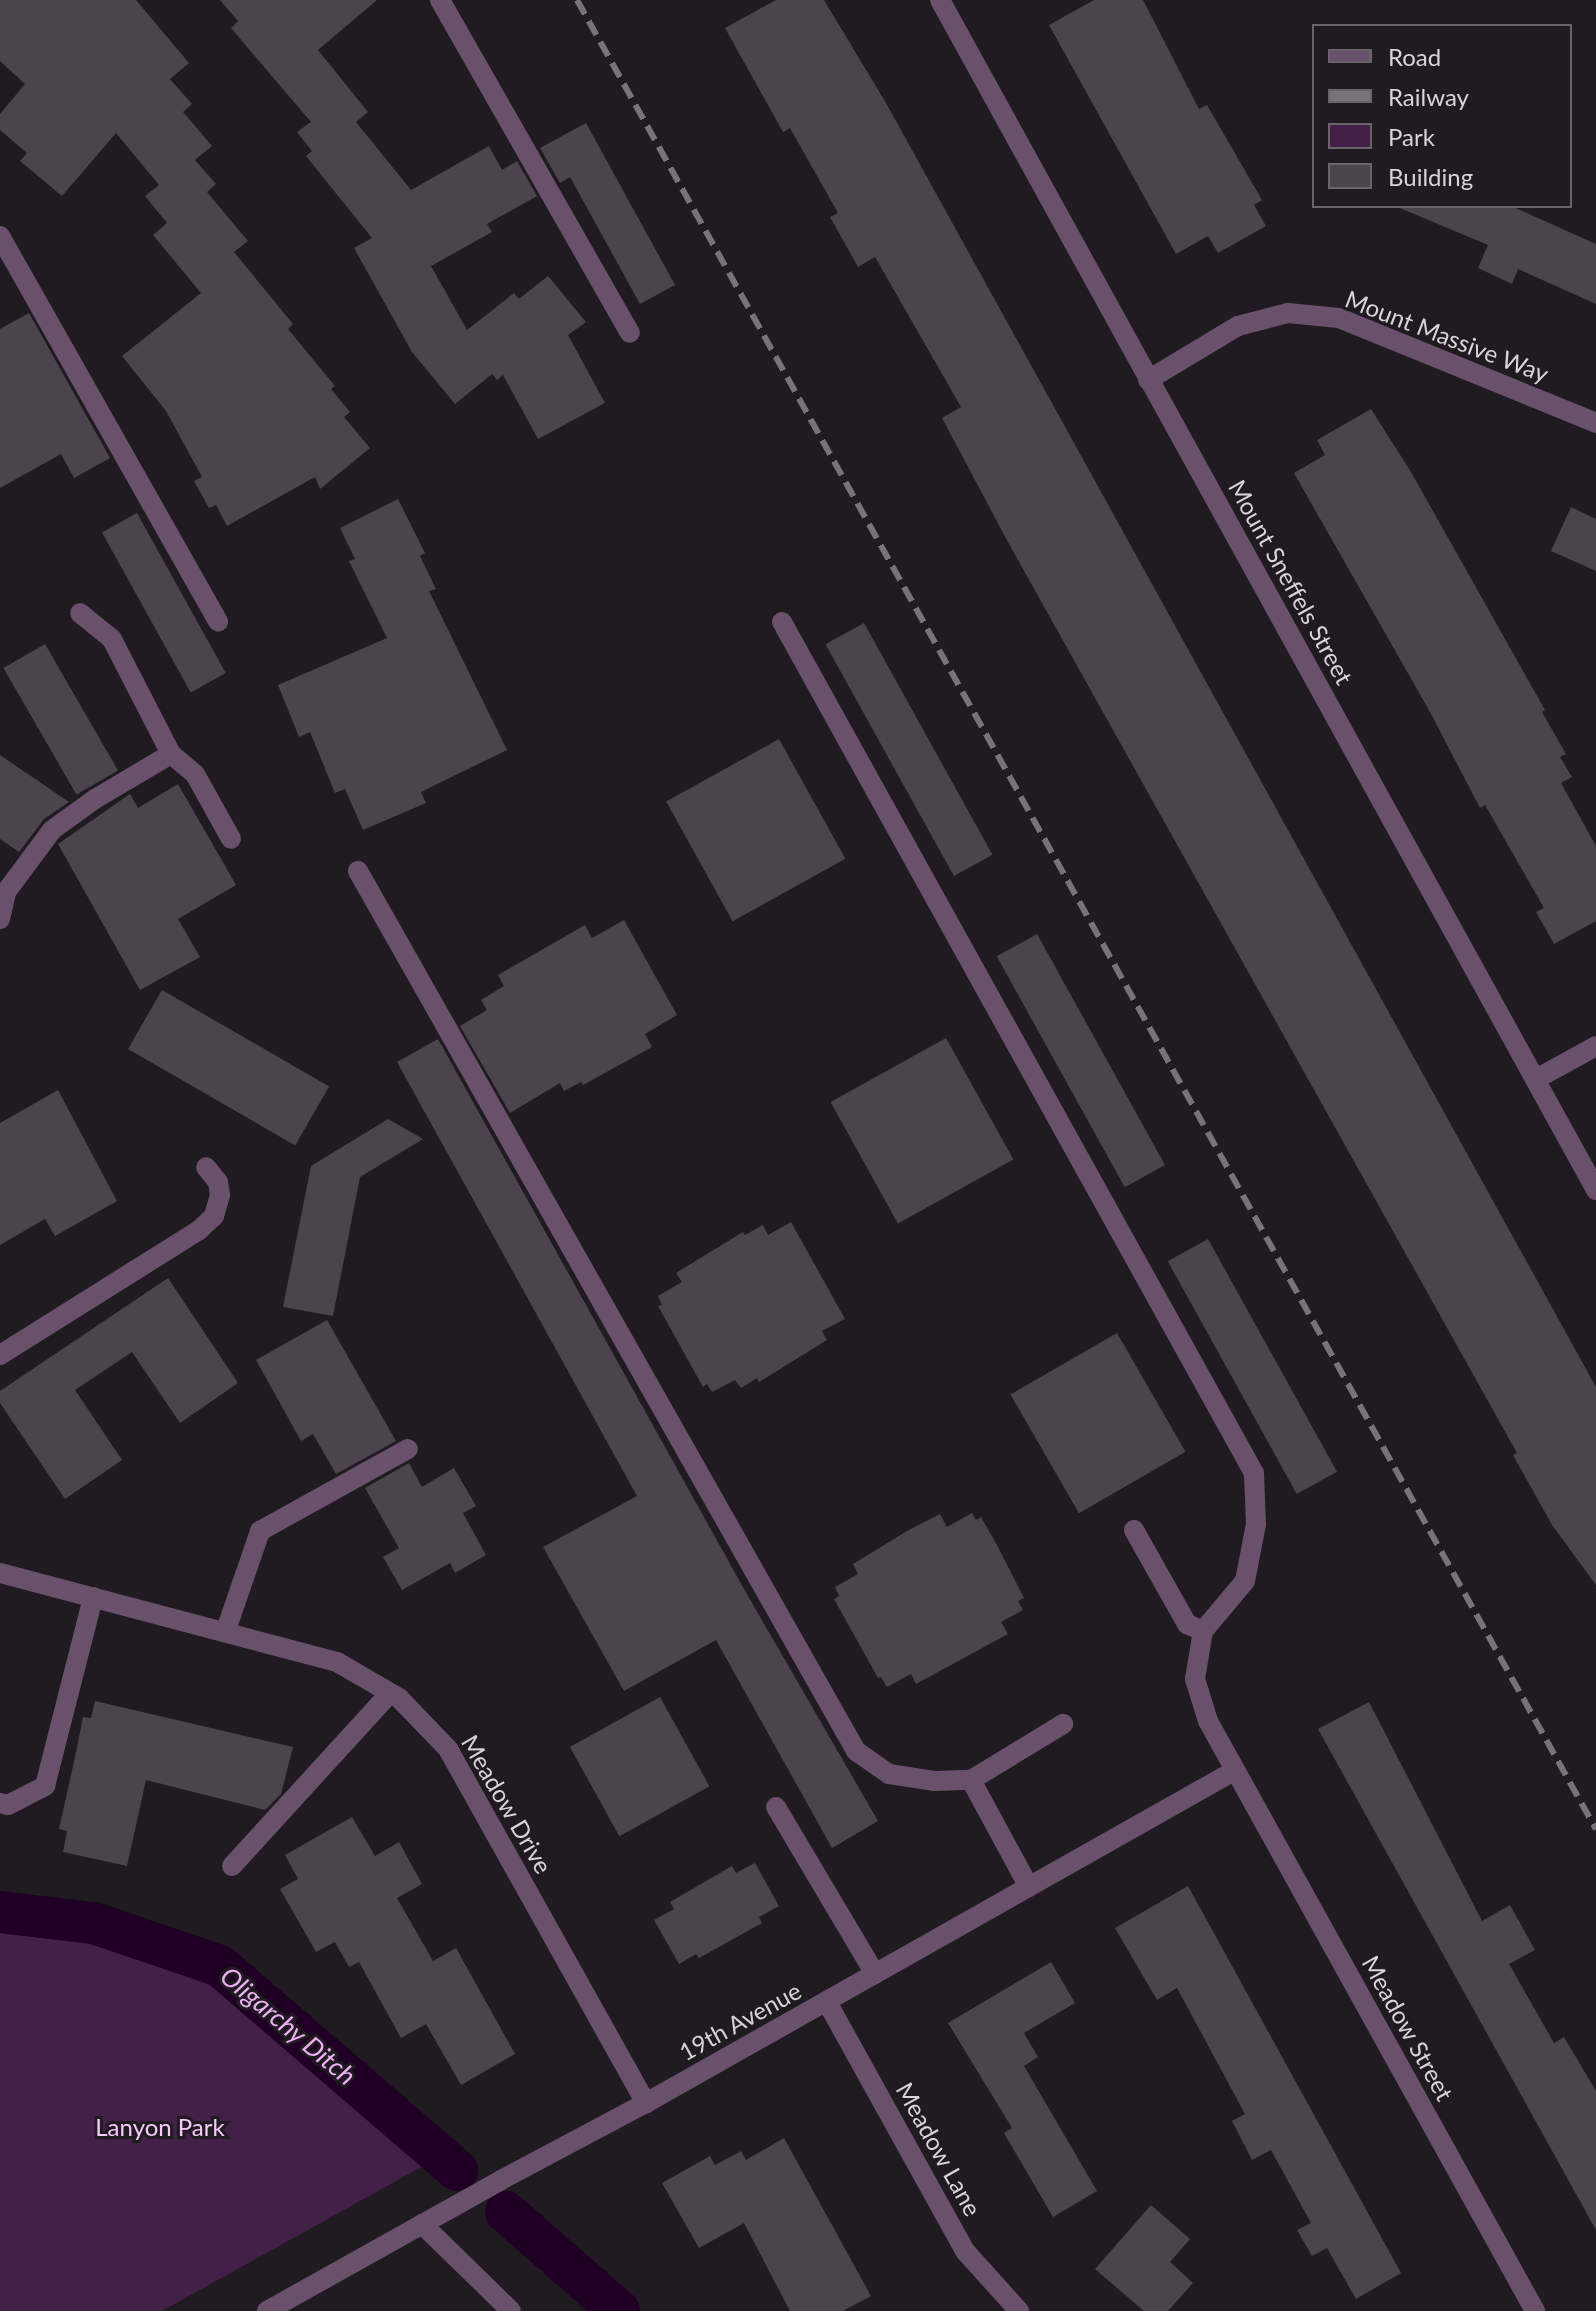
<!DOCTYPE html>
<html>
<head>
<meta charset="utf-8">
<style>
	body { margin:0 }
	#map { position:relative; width:1596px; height:2311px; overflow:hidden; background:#201a21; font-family:Lato,sans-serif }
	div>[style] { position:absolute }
	.green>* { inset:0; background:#432047 }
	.canal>* { height:42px; margin:-21px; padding:0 21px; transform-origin:21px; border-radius:21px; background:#1f0024 }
	.building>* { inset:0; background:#4b444c; transform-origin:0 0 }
	.minor>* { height:20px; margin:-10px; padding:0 10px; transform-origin:10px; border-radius:10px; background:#69516b }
	.rail>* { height:6px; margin-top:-3px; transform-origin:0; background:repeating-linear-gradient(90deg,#787379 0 16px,transparent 0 24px) }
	span { translate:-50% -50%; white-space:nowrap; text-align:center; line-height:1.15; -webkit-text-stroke:6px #201a21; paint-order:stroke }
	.street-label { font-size:24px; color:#d8d4d8 }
	.park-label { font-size:24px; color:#f7c8fc }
	.water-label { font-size:26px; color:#eeb0f5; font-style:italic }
	.legend { position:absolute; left:1312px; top:24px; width:260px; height:184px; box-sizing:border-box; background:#201a21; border:2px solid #6a646a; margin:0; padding:10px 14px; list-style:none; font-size:24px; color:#d8d4d8 }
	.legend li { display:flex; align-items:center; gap:16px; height:40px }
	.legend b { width:40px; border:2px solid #6a646a }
</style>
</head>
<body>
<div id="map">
	<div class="green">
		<i style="clip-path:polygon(0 1912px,94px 1923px,220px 1966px,441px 2156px,162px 2311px,0 2311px)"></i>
	</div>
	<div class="canal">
		<i style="left:0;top:1912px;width:95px;rotate:6.7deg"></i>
		<i style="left:94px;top:1923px;width:133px;rotate:18.8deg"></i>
		<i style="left:220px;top:1966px;width:313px;rotate:40.7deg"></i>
		<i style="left:506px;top:2212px;width:150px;rotate:41.2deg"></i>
	</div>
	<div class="building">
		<i style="clip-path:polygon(0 0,136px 0,189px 63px,170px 79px,192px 104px,183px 112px,212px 146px,195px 160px,216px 184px,207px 192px,248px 241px,234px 252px,293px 324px,288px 329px,335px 386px,331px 389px,350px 412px,344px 417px,370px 448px,320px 489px,315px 477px,227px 526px,216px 505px,209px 508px,194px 481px,202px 477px,166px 411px,122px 356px,201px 293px,153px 235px,167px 223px,145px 196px,159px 185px,116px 133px,62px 196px,20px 161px,27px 153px,0 130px,0 114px,25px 84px,0 61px)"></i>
		<i style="clip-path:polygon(220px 0,377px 0,318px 50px,368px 112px,356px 122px,411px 190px,489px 146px,502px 170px,517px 161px,537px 196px,487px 224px,492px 232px,431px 266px,467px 330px,514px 293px,519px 299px,548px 276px,586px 322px,568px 335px,605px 403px,538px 439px,503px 375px,497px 380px,492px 374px,455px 404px,412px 352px,354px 248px,372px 238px,306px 156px,312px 151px,297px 132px,311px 122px,231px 28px,238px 21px)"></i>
		<i style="clip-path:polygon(776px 0,824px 0,886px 103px,1596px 1387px,1596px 1585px,1552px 1525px,1513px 1455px,1517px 1453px,1009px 544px,942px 418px,961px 407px,875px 257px,858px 267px,830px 217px,838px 213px,790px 128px,783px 132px,725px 28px)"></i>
		<i style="clip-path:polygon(1094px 0,1143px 0,1199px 109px,1207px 105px,1262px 200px,1254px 205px,1266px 226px,1218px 253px,1208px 236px,1176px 254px,1049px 25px)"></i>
		<i style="clip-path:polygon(586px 123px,675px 285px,640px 304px,570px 177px,560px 183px,540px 148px)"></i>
		<i style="clip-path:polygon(1395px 206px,1511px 206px,1596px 244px,1596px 304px,1518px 269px,1512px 284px,1478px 268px,1488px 245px)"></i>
		<i style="clip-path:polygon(29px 313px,110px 458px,74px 478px,61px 454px,0 488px,0 329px)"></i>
		<i style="clip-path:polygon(1371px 409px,1411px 472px,1545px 710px,1542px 712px,1566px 754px,1560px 757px,1572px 777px,1561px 783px,1596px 846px,1596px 921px,1554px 944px,1536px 912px,1544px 908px,1485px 805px,1480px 808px,1430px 712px,1294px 473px,1325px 455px,1317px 440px)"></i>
		<i style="clip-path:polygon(398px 499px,425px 553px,420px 556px,436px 589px,429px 591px,507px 750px,421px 792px,426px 803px,363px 830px,345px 789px,335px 793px,310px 732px,299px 737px,278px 685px,387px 638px,349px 561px,355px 559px,340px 528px)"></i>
		<i style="clip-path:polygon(1571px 507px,1596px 519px,1596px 571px,1551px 551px)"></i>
		<i style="left:137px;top:513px;width:183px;height:40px;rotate:61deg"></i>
		<i style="left:864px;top:623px;width:265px;height:44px;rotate:61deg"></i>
		<i style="left:45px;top:644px;width:146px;height:48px;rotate:60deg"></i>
		<i style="left:779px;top:739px;width:137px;height:129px;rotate:61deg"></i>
		<i style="clip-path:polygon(0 755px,69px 802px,44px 819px,19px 852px,0 839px)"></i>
		<i style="clip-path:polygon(178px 784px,236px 885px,178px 919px,200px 957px,140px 990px,58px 844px,130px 794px,138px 808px)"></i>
		<i style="clip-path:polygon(624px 920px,677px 1015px,645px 1034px,652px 1047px,583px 1085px,581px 1082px,564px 1091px,560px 1083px,510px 1113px,460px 1026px,487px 1010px,481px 1000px,504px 986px,498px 975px,585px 925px,592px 938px)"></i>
		<i style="left:1037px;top:934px;width:264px;height:46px;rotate:61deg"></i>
		<i style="left:162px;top:990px;width:193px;height:68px;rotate:30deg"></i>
		<i style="left:946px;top:1038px;width:139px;height:132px;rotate:61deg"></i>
		<i style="clip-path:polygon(438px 1039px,744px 1589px,878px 1821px,832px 1848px,716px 1640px,624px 1691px,543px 1547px,637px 1496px,397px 1062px)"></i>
		<i style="clip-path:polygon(58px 1090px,117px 1201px,55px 1236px,45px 1219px,0 1245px,0 1123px)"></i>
		<i style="clip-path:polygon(388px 1119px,423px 1139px,360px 1177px,333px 1316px,283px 1307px,311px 1166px)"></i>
		<i style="clip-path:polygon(791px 1222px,845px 1319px,822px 1331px,827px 1340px,759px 1382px,757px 1378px,741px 1388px,735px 1380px,712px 1392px,707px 1384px,703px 1387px,658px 1306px,662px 1305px,658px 1296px,682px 1282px,676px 1273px,743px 1232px,745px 1235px,763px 1225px,768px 1235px)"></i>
		<i style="left:1208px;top:1239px;width:266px;height:46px;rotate:61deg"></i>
		<i style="clip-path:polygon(168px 1278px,238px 1383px,180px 1423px,132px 1352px,75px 1390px,122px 1460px,65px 1499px,0 1403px,0 1391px)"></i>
		<i style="clip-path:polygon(327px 1320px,396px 1441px,336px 1474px,313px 1434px,301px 1441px,256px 1360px)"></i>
		<i style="left:1117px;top:1333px;width:137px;height:123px;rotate:60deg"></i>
		<i style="clip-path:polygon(409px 1463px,422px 1487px,454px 1468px,476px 1506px,463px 1513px,486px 1555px,455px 1573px,450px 1563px,402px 1590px,383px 1557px,399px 1548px,365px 1488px)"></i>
		<i style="clip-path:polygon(972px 1513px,976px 1520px,981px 1517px,997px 1545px,1024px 1598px,1018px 1601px,1023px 1610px,1001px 1622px,1008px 1634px,916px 1684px,911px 1674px,887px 1687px,881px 1677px,878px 1678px,834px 1599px,839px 1596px,835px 1587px,858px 1574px,853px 1564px,907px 1531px,940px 1514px,947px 1527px)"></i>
		<i style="left:660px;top:1697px;width:102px;height:103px;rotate:61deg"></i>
		<i style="clip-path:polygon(95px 1701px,293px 1747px,281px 1794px,265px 1810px,146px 1780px,127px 1866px,63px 1852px,67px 1831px,59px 1829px,75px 1757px,83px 1717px,91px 1718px)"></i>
		<i style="clip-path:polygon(1369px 1702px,1482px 1921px,1510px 1905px,1535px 1950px,1509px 1964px,1554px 2043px,1564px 2037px,1596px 2091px,1596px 2230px,1318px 1729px)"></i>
		<i style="clip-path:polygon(352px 1817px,375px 1856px,399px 1842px,422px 1884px,397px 1898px,433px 1961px,456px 1948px,515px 2054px,461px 2085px,426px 2024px,401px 2038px,359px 1962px,349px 1967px,335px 1942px,316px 1952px,280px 1889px,298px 1879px,285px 1855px)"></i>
		<i style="clip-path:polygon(755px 1863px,779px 1906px,759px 1917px,762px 1923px,699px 1958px,696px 1954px,679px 1964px,654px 1920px,674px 1909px,670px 1902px,732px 1866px,736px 1873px)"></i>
		<i style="clip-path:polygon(1188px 1886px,1401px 2273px,1356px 2299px,1327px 2248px,1312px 2256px,1297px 2230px,1311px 2223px,1271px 2150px,1252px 2160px,1232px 2121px,1245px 2114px,1177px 1988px,1157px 2000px,1115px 1928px)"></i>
		<i style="clip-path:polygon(1051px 1962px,1075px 2003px,1024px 2033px,1038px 2057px,1024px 2066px,1097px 2191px,1053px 2217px,1004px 2133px,1012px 2128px,948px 2023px)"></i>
		<i style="clip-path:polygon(784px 2138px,871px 2296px,843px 2311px,790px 2311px,744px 2223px,699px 2248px,662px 2183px,710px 2156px,715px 2165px,741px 2151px,746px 2160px)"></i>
		<i style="clip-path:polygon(1151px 2205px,1190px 2239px,1170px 2262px,1193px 2283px,1168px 2311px,1144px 2311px,1095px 2269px)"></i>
	</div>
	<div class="minor">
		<i style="left:440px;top:0;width:383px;rotate:60.3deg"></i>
		<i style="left:940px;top:0;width:1359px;rotate:61.13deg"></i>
		<i style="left:0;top:236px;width:443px;rotate:60.5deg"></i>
		<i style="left:1148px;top:380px;width:105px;rotate:-31deg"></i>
		<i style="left:1238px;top:326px;width:52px;rotate:-14.6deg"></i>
		<i style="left:1288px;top:313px;width:51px;rotate:5.6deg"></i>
		<i style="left:1339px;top:318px;width:278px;rotate:22.2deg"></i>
		<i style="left:782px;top:622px;width:973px;rotate:60.99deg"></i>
		<i style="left:1254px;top:1473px;width:51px;rotate:87.8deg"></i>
		<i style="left:1256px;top:1524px;width:58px;rotate:100.9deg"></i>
		<i style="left:1245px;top:1581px;width:65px;rotate:130deg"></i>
		<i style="left:1203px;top:1631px;width:49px;rotate:99.5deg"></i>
		<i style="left:1195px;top:1679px;width:44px;rotate:72.8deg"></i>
		<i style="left:1208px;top:1721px;width:675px;rotate:61deg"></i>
		<i style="left:171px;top:754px;width:31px;rotate:40deg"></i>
		<i style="left:195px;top:774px;width:74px;rotate:61deg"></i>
		<i style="left:358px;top:871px;width:1011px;rotate:60.49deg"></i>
		<i style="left:856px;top:1751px;width:40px;rotate:34.9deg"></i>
		<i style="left:889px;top:1774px;width:47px;rotate:8.7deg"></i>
		<i style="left:935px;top:1781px;width:36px;rotate:-2deg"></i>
		<i style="left:0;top:919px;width:28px;rotate:-77deg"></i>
		<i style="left:6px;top:892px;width:77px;rotate:-53.4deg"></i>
		<i style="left:52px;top:830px;width:53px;rotate:-35.8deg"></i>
		<i style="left:95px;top:799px;width:88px;rotate:-30.6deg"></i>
		<i style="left:171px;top:754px;width:129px;rotate:-117.2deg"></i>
		<i style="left:112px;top:639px;width:41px;rotate:-140.9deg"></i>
		<i style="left:1536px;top:1079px;width:68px;rotate:-28.8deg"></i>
		<i style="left:0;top:1355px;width:234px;rotate:-32.1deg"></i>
		<i style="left:198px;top:1231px;width:22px;rotate:-43deg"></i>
		<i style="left:214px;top:1216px;width:22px;rotate:-74deg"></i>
		<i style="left:220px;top:1195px;width:13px;rotate:-99deg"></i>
		<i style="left:218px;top:1182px;width:19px;rotate:-129deg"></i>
		<i style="left:1134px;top:1530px;width:108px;rotate:60.6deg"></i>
		<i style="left:1187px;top:1624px;width:17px;rotate:24deg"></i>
		<i style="left:0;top:1573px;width:349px;rotate:14.8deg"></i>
		<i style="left:337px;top:1662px;width:72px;rotate:30.1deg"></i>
		<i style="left:399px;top:1698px;width:71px;rotate:46.1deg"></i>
		<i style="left:448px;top:1749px;width:406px;rotate:60.8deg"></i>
		<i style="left:226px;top:1630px;width:105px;rotate:-71deg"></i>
		<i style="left:260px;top:1531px;width:169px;rotate:-29deg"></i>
		<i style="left:0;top:1803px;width:8px;rotate:14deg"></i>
		<i style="left:8px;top:1805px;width:42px;rotate:-27.2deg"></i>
		<i style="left:45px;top:1786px;width:195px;rotate:-75.7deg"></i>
		<i style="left:776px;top:1807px;width:194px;rotate:59.3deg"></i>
		<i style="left:232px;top:1866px;width:234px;rotate:-47.6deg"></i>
		<i style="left:1029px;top:1887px;width:122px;rotate:-118.5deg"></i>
		<i style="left:971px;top:1780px;width:108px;rotate:-31.3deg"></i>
		<i style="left:827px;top:2002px;width:285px;rotate:61deg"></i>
		<i style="left:965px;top:2251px;width:81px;rotate:48deg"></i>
		<i style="left:422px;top:2224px;width:124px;rotate:44.3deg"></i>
		<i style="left:267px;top:2311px;width:268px;rotate:-29.2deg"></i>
		<i style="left:501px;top:2180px;width:164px;rotate:-28deg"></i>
		<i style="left:646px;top:2103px;width:675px;rotate:-29.45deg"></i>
	</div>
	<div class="rail">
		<i style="left:577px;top:0;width:2094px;rotate:60.88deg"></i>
	</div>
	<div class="street-label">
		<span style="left:1447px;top:336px;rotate:21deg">Mount Massive Way</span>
		<span style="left:1291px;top:582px;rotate:61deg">Mount Sneffels Street</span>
		<span style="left:507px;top:1804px;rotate:60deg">Meadow Drive</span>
		<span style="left:740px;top:2021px;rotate:-29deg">19th Avenue</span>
		<span style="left:1408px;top:2028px;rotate:61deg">Meadow Street</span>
		<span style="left:939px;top:2149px;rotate:61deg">Meadow Lane</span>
	</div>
	<div class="park-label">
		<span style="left:160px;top:2127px">Lanyon Park</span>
	</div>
	<div class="water-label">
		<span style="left:288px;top:2026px;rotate:40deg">Oligarchy Ditch</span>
	</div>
	<ul class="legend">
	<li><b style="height:10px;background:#69516b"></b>Road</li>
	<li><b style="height:10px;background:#787379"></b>Railway</li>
	<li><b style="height:22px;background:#432047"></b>Park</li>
	<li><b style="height:22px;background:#4b444c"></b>Building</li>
	</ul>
</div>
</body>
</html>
